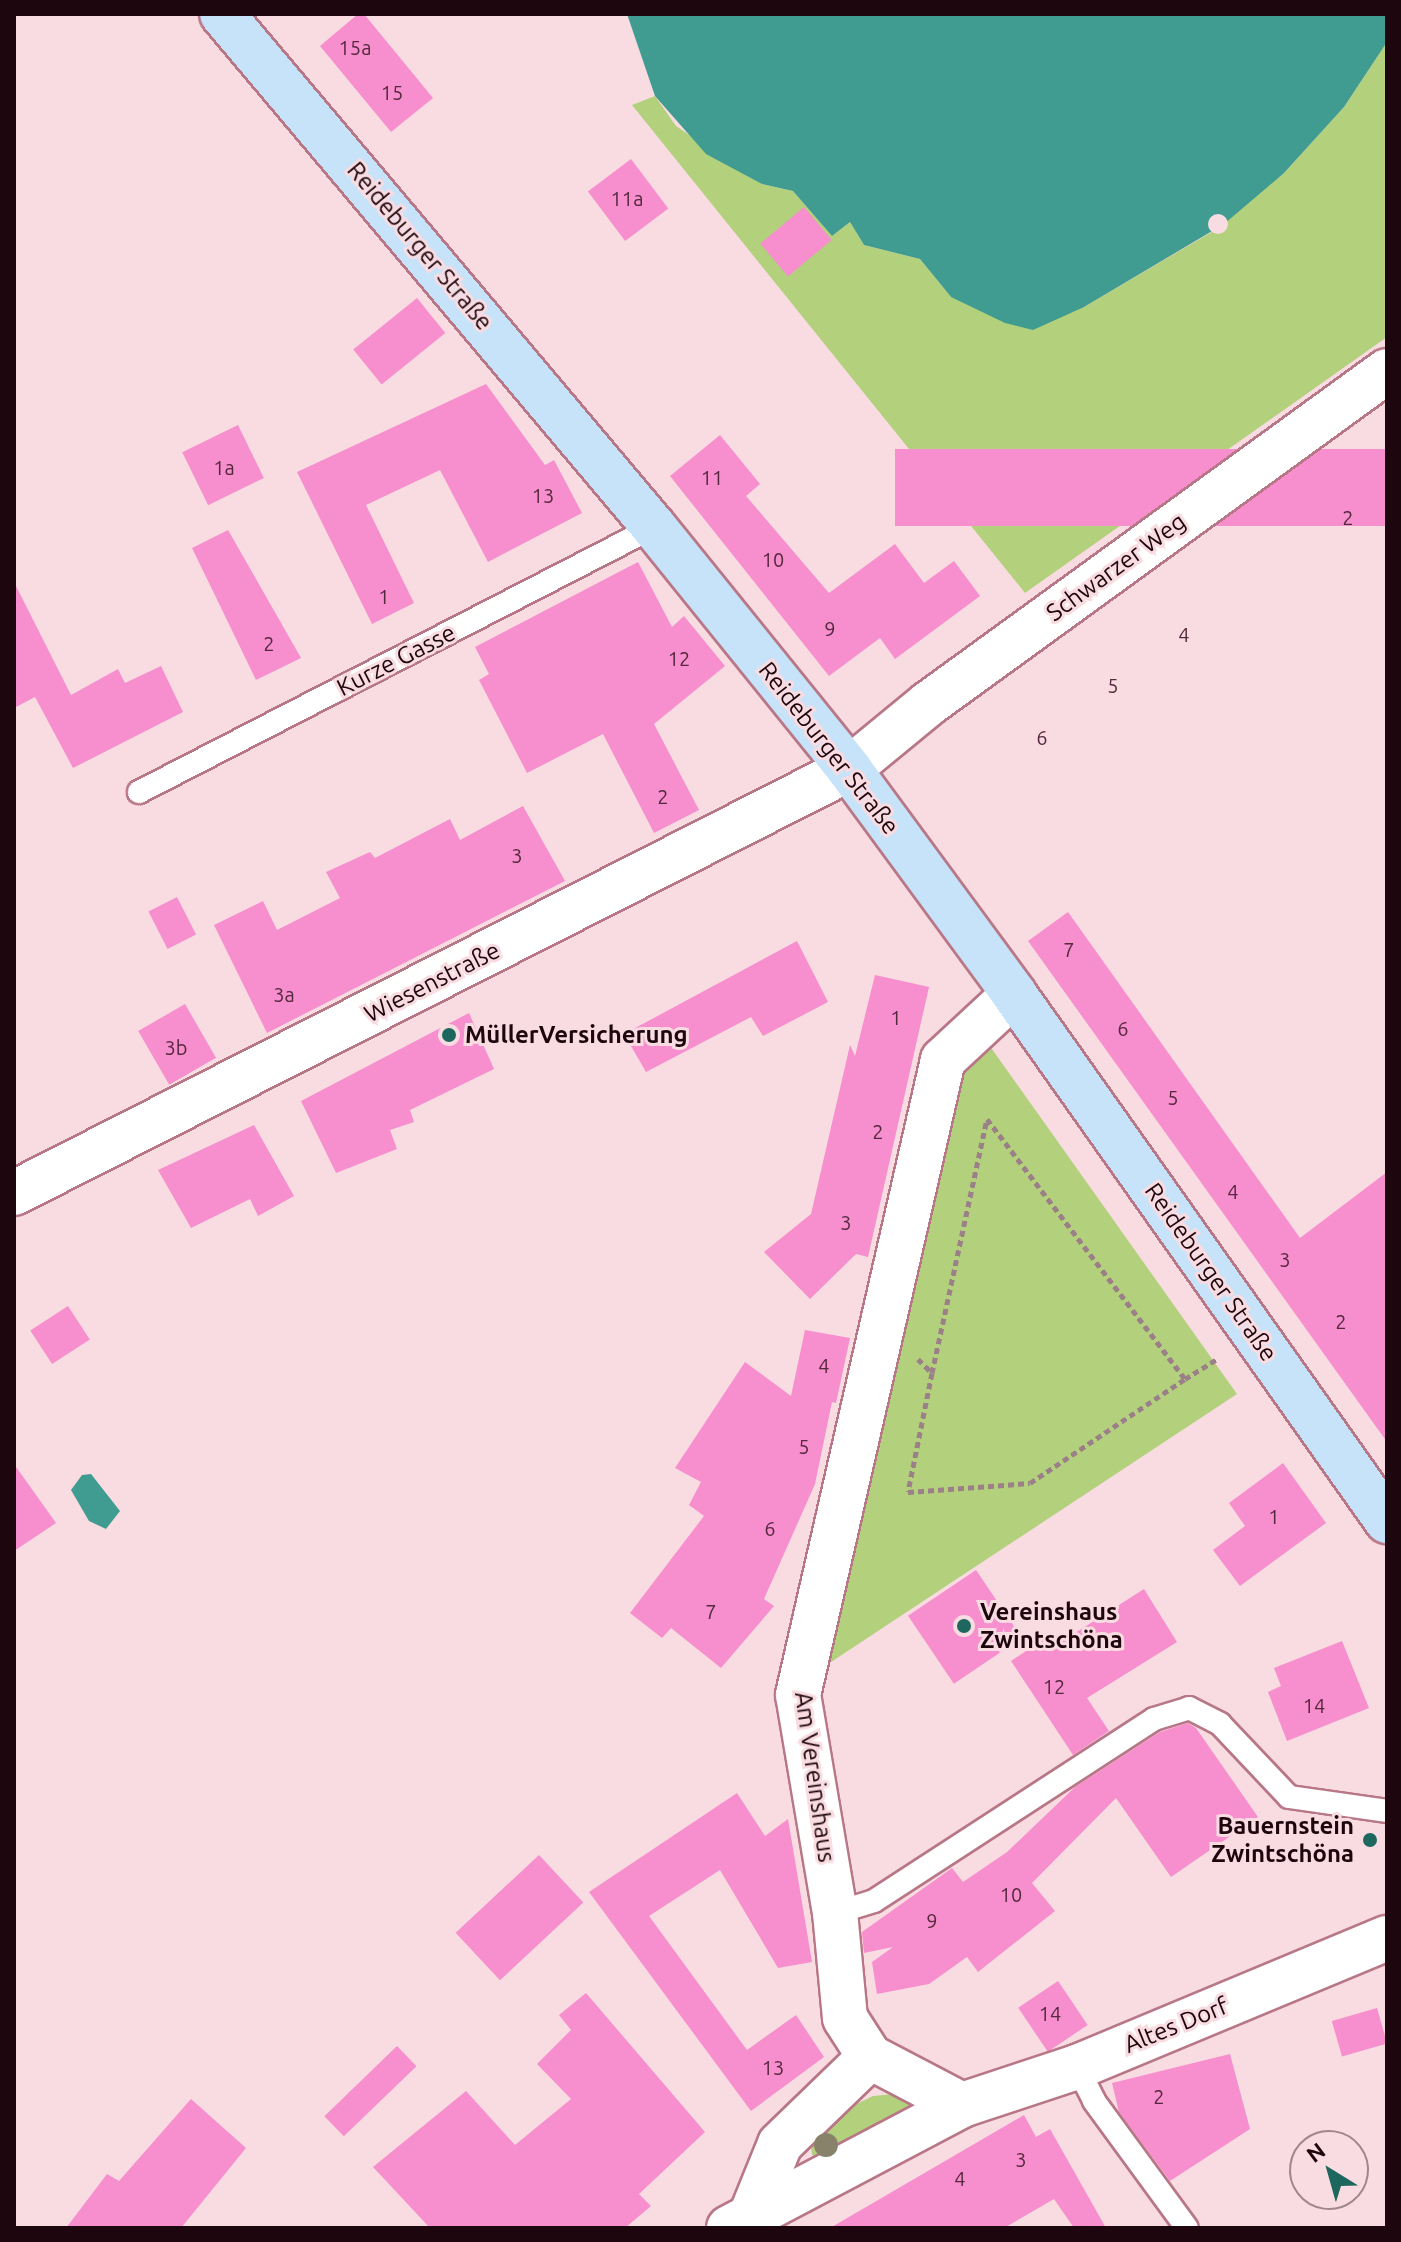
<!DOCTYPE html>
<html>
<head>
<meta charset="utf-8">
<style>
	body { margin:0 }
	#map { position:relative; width:1401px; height:2242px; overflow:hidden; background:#f9dce2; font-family:Ubuntu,sans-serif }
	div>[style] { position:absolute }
	.green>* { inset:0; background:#b3d07c }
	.water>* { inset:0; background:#409c91 }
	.pier>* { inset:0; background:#f9dce2 }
	.round { border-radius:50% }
	.building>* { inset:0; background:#f78ecd; transform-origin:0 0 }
	.path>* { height:5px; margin-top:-2.5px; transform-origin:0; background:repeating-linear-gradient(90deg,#9b8087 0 6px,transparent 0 10px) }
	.roads { filter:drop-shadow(2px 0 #b87787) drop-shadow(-2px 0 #b87787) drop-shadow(0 2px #b87787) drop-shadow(0 -2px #b87787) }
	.service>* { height:22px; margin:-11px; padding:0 11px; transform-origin:11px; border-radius:11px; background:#fff }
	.minor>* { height:44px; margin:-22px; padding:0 22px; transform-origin:22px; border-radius:22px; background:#fff }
	.secondary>* { height:44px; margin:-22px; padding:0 22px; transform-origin:22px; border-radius:22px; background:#c6e3f9 }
	.trees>* { width:24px; height:24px; margin:-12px; border-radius:50%; background:#88826a }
	.dots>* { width:22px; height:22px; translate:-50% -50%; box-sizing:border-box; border:4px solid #f9dce2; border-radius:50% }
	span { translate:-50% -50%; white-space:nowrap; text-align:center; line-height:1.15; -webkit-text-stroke:6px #f9dce2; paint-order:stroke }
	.number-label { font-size:20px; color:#54283d }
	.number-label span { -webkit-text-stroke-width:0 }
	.street-label { font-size:24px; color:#1d060d }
	.poi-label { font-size:24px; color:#1d060d; font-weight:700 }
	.left { translate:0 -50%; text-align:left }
	.right { translate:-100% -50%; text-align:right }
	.frame { position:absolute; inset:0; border:16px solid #1d060d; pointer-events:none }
	.north { position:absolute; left:1289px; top:2130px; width:80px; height:80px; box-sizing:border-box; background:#f9dce2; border:2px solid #a1868d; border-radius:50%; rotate:323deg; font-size:22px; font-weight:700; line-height:32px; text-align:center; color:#1d060d }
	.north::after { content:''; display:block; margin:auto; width:28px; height:36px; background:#1d675e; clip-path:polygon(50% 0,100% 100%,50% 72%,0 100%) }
</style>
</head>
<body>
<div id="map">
	<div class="green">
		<i style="clip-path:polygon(1387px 42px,1387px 337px,1025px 593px,632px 105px,655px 96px,676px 126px,762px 184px,793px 191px,832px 236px,850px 222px,864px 245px,920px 259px,951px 297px,1084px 307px,1210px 233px,1284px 173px,1344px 107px)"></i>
		<i style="clip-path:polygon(987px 1042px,1237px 1394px,825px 1666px,953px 1076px)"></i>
		<i style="clip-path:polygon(894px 2094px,909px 2099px,915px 2107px,824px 2158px,812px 2155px,811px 2145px,825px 2124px,846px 2109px,873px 2096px)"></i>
	</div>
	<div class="water">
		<i style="clip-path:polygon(627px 14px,1387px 14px,1387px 42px,1344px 107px,1284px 173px,1224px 224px,1084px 307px,1033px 330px,1005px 323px,951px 297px,920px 259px,864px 245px,850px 222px,832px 236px,793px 191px,762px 184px,706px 154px,655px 96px)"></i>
		<i style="clip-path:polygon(91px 1474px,120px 1511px,106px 1529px,89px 1521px,71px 1490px,82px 1475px)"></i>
	</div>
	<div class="pier">
		<i class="round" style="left:1208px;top:214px;width:20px;height:20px"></i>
	</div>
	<div class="building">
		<i style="clip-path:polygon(358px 14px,364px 14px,433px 98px,391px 132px,320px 46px)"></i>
		<i style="left:631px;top:159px;width:62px;height:54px;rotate:53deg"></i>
		<i style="left:804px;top:207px;width:43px;height:57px;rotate:50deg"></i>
		<i style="left:417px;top:298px;width:45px;height:82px;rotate:51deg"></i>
		<i style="clip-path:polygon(486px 384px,545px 465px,554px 460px,582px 513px,488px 562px,440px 470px,366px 505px,414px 603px,372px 624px,297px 472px)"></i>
		<i style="left:238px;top:425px;width:59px;height:62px;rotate:64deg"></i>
		<i style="clip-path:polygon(720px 435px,760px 484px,746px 496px,829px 593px,895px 544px,924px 583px,954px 561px,980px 596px,895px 659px,880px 638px,829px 676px,670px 476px)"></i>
		<i style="left:1387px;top:449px;width:77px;height:492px;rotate:90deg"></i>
		<i style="clip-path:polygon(228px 530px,301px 658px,256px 680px,192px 548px)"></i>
		<i style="clip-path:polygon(638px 562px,672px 627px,684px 616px,725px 666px,654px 724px,699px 810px,654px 833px,603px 734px,527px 773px,479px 680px,489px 674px,475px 647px)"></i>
		<i style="clip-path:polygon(14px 582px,71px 695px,118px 669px,125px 683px,161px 666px,183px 712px,73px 768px,35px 697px,14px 708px)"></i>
		<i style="clip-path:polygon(523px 806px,565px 881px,267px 1033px,214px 925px,263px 901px,277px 930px,340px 898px,326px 872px,370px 852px,375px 858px,450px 819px,460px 840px)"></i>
		<i style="left:177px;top:897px;width:42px;height:32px;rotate:63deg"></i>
		<i style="clip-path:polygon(1068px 912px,1300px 1238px,1387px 1172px,1387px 1442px,1028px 941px)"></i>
		<i style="clip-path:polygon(797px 941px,828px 1002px,763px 1036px,751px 1017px,646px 1072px,624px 1034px)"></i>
		<i style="clip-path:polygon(875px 975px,929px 987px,868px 1257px,856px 1254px,810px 1299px,764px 1252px,811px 1214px,850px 1045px,855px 1056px)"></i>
		<i style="left:185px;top:1004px;width:62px;height:54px;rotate:60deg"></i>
		<i style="clip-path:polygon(469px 1013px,494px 1069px,410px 1110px,414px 1122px,390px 1130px,397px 1149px,336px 1173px,301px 1101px)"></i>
		<i style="clip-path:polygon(254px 1125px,294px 1196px,258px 1216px,250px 1199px,191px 1228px,158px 1170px)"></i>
		<i style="left:68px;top:1306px;width:40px;height:45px;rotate:57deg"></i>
		<i style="clip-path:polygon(805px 1330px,850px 1338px,836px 1403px,832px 1402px,815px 1484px,764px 1599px,774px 1606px,721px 1668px,671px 1628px,662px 1638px,630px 1613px,704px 1516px,689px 1505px,701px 1482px,675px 1468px,745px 1362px,791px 1396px)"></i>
		<i style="clip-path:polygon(1283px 1463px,1326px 1523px,1240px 1586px,1213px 1550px,1245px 1526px,1229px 1503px)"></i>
		<i style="clip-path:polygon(14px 1464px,56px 1523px,14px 1551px)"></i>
		<i style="left:976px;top:1570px;width:82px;height:82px;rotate:56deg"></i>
		<i style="clip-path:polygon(1144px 1589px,1177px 1642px,1087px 1698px,1109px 1731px,1073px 1755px,1011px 1661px,1047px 1637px,1053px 1647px)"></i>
		<i style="clip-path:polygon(1342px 1641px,1369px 1708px,1287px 1741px,1268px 1692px,1281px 1686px,1274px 1668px)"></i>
		<i style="clip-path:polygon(1188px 1723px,1196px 1728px,1258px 1817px,1171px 1877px,1116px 1798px,1032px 1883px,1055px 1911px,978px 1972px,967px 1957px,929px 1984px,877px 1994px,872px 1962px,893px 1947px,864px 1953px,862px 1932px,952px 1868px,963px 1882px,1007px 1852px,1075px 1787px,1160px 1732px)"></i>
		<i style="clip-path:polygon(737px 1793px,765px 1836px,788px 1819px,812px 1962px,778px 1968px,720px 1870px,649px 1916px,747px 2050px,796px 2015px,824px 2057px,751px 2111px,589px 1892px)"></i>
		<i style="left:539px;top:1855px;width:65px;height:114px;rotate:47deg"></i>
		<i style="left:1058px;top:1981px;width:53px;height:48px;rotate:56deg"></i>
		<i style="clip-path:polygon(586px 1993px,705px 2132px,639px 2194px,651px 2206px,625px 2228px,430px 2228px,373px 2167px,466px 2091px,515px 2145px,571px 2099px,537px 2064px,571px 2030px,559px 2015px)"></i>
		<i style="left:1377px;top:2008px;width:37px;height:47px;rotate:74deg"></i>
		<i style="left:397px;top:2046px;width:28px;height:101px;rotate:46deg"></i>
		<i style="clip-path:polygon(1230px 2054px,1250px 2129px,1170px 2181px,1119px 2112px,1112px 2083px)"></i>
		<i style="clip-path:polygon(191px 2099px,246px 2148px,181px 2228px,66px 2228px,107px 2174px,119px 2181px)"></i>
		<i style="clip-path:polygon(1024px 2115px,1036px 2137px,1050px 2129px,1106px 2228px,1074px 2228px,1054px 2199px,1004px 2228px,830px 2228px)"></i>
	</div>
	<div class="path">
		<i style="left:918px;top:1359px;width:20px;rotate:45deg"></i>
		<i style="left:932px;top:1373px;width:121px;rotate:101.4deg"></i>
		<i style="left:908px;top:1492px;width:122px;rotate:-4.2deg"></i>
		<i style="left:1030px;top:1483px;width:187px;rotate:-33.9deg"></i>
		<i style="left:932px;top:1373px;width:260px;rotate:-77.8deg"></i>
		<i style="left:987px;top:1119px;width:327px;rotate:52.7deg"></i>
		<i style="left:1185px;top:1379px;width:39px;rotate:-32deg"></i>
	</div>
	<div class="roads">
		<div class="service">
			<i style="left:139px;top:792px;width:579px;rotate:-27.23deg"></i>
			<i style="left:835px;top:1913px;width:41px;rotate:-17.1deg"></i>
			<i style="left:874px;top:1901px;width:334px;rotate:-33deg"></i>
			<i style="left:1154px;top:1719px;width:37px;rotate:-17deg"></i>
			<i style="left:1189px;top:1708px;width:35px;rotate:27deg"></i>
			<i style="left:1220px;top:1724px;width:100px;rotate:46.6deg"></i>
			<i style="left:1289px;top:1797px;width:99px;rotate:8.1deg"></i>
			<i style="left:1077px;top:2067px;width:38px;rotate:63deg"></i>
			<i style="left:1094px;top:2101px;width:157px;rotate:53.8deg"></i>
		</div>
		<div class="minor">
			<i style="left:14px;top:1193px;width:936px;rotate:-26.92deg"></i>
			<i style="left:849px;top:769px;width:102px;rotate:-39.4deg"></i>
			<i style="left:928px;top:704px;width:567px;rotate:-35.96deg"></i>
			<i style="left:962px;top:2105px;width:104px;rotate:-152.4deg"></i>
			<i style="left:870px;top:2057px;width:46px;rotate:-122.7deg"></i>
			<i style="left:845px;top:2018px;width:105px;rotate:-95.4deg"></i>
			<i style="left:835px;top:1913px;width:221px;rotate:-99.6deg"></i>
			<i style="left:798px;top:1695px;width:651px;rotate:-77.14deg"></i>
			<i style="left:943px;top:1060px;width:97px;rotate:-42.9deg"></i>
			<i style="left:752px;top:2213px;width:74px;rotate:-67.9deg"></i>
			<i style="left:780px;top:2144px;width:125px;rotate:-44deg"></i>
			<i style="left:729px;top:2228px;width:263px;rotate:-27.8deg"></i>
			<i style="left:962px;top:2105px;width:121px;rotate:-18.3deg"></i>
			<i style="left:1077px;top:2067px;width:336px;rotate:-22.6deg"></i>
		</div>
		<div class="secondary">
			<i style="left:222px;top:14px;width:671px;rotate:49.9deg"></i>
			<i style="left:654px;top:527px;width:311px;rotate:51.1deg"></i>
			<i style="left:849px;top:769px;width:279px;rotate:53.7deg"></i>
			<i style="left:1014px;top:994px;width:646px;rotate:54.71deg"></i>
		</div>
	</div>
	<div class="trees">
		<i style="left:826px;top:2145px"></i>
	</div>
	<div class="dots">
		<i style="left:449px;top:1035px;background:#1d675e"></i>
		<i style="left:964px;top:1626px;background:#1d675e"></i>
		<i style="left:1370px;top:1840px;background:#1d675e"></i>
	</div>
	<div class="number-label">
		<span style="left:355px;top:47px">15a</span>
		<span style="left:392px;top:92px">15</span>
		<span style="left:627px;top:198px">11a</span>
		<span style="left:224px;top:467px">1a</span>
		<span style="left:712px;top:477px">11</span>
		<span style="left:543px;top:495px">13</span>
		<span style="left:1348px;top:517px">2</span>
		<span style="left:773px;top:559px">10</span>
		<span style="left:384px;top:596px">1</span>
		<span style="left:830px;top:628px">9</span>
		<span style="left:1184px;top:634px">4</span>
		<span style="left:269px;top:643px">2</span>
		<span style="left:679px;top:658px">12</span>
		<span style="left:1113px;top:685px">5</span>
		<span style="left:1042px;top:737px">6</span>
		<span style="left:663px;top:796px">2</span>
		<span style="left:517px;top:855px">3</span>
		<span style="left:1069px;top:949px">7</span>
		<span style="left:284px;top:994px">3a</span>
		<span style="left:896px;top:1017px">1</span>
		<span style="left:1123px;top:1028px">6</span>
		<span style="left:176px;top:1047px">3b</span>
		<span style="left:1173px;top:1097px">5</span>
		<span style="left:878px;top:1131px">2</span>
		<span style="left:1233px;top:1191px">4</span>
		<span style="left:846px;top:1222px">3</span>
		<span style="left:1285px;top:1259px">3</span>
		<span style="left:1341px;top:1321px">2</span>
		<span style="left:824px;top:1365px">4</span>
		<span style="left:804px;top:1446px">5</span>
		<span style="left:1274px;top:1516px">1</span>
		<span style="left:770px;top:1528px">6</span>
		<span style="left:711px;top:1611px">7</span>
		<span style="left:1054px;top:1686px">12</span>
		<span style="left:1314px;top:1705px">14</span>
		<span style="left:1011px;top:1894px">10</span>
		<span style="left:932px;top:1920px">9</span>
		<span style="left:1050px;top:2013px">14</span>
		<span style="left:773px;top:2067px">13</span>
		<span style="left:1159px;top:2096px">2</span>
		<span style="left:1021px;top:2159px">3</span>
		<span style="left:960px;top:2178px">4</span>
	</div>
	<div class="street-label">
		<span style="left:420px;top:246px;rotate:50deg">Reideburger Straße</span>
		<span style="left:1116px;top:567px;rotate:-36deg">Schwarzer Weg</span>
		<span style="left:396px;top:660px;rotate:-27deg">Kurze Gasse</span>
		<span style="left:829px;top:748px;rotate:52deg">Reideburger Straße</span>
		<span style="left:432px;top:982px;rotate:-27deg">Wiesenstraße</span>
		<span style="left:1211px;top:1272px;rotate:55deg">Reideburger Straße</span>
		<span style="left:815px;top:1777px;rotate:82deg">Am Vereinshaus</span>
		<span style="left:1176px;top:2025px;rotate:-22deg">Altes Dorf</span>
	</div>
	<div class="poi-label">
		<span class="left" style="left:465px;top:1035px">MüllerVersicherung</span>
		<span class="left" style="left:980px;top:1626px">Vereinshaus<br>Zwintschöna</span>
		<span class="right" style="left:1354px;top:1840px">Bauernstein<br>Zwintschöna</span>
	</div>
	<div class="frame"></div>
	<div class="north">N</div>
</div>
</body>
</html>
